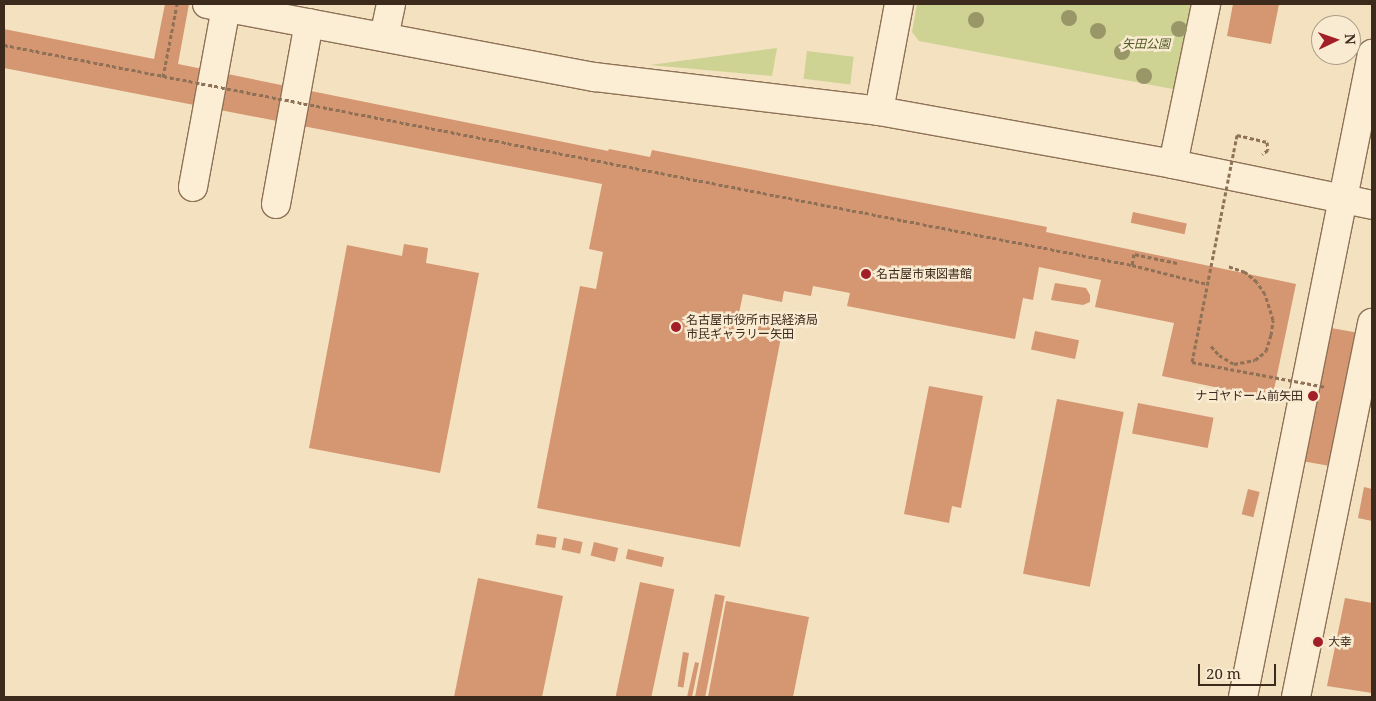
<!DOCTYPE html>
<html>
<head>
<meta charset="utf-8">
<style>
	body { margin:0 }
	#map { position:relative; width:1376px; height:701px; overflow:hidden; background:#f3e1c0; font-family:"Noto Serif","Noto Sans JP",serif }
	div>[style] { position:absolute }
	.green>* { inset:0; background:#ced293; transform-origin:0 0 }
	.building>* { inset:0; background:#d59672; transform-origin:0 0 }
	.path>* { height:3px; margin-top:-1.5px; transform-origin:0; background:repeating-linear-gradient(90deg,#8e7156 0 4px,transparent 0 6.5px) }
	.roads { filter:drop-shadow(1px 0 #8e7156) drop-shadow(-1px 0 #8e7156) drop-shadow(0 1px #8e7156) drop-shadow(0 -1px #8e7156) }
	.minor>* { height:28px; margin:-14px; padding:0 14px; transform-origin:14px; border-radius:14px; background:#fceed4 }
	.path-bridge>* { height:3px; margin-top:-1.5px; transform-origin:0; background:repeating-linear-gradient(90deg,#8e7156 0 4px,transparent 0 6.5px) }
	.trees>* { width:16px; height:16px; margin:-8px; border-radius:50%; background:#999768 }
	.dots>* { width:14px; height:14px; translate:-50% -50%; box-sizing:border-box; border:2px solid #f9ebd1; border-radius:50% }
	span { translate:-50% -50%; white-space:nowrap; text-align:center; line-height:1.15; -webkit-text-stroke:5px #f9ebd1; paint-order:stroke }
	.park-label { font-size:12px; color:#4f5a20; font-style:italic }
	.poi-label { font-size:12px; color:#3c2a1c }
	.left { translate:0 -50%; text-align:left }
	.right { translate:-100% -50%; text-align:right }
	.frame { position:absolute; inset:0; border:5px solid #3c2a1c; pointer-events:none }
	.north { position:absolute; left:1311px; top:15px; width:50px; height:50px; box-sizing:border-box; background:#f9ebd1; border:1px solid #ad9e89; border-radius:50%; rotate:87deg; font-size:14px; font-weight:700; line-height:20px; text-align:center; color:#3c2a1c }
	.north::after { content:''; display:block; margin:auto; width:18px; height:22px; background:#a31f27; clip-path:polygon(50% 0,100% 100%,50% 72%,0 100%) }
	.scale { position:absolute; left:1198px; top:664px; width:78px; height:22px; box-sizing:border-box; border:2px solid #3c2a1c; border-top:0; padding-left:6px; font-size:15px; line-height:18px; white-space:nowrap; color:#3c2a1c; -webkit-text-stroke:4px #f9ebd1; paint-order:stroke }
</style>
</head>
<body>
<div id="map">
	<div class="green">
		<i style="clip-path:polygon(917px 4px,1196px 4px,1178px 90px,919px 41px,912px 32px)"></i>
		<i style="clip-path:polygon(777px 48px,772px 76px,650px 65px)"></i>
		<i style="left:807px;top:51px;width:47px;height:28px;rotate:7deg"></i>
	</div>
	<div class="building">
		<i style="clip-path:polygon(165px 4px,189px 4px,178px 64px,608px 151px,609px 149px,650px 157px,652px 150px,1047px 227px,1046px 232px,1296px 284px,1272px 399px,1162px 376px,1174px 323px,1095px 307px,1101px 280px,1039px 267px,1033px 300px,1023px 298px,1015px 339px,847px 306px,850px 293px,813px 286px,811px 296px,784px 291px,782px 302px,743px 294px,739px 313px,784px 322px,740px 547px,537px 508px,580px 286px,596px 289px,603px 252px,589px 249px,602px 184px,4px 68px,4px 29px,154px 59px)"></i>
		<i style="clip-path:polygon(1233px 4px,1279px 4px,1271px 44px,1227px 36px)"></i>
		<i style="left:1133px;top:212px;width:55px;height:11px;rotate:12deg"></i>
		<i style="clip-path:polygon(404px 244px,428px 248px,426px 263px,479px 273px,440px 473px,309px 448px,347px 245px,402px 256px)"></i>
		<i style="clip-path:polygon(1055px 283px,1086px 288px,1090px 295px,1090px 302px,1083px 305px,1051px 300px)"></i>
		<i style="left:1314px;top:325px;width:59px;height:136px;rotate:10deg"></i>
		<i style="left:1035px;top:331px;width:45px;height:19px;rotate:12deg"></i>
		<i style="clip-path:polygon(929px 386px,983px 396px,961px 508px,952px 506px,949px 523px,904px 514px)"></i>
		<i style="left:1057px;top:399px;width:68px;height:178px;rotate:11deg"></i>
		<i style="left:1138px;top:403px;width:77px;height:31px;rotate:11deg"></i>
		<i style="clip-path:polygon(1364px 487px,1372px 489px,1372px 521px,1358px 518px)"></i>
		<i style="left:1248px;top:489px;width:12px;height:26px;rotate:14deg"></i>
		<i style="left:537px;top:534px;width:20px;height:11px;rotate:9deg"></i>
		<i style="left:564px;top:538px;width:19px;height:12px;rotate:12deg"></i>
		<i style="left:594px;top:542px;width:25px;height:14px;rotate:14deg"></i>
		<i style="left:628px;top:549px;width:37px;height:10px;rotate:13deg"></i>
		<i style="clip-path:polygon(478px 578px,563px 596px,542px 697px,454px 697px)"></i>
		<i style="left:640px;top:582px;width:35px;height:117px;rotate:12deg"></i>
		<i style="left:715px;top:594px;width:10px;height:105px;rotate:11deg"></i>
		<i style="clip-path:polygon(1345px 598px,1372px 603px,1372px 693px,1327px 686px)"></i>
		<i style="clip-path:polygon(726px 601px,809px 617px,793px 697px,708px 697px)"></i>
		<i style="left:683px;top:652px;width:6px;height:35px;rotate:9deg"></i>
		<i style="clip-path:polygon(695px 662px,699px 663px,692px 697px,687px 697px)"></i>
	</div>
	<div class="path">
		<i style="left:163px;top:77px;width:74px;rotate:-79.1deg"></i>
		<i style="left:1237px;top:135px;width:31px;rotate:13deg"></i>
		<i style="left:1267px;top:142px;width:8px;rotate:83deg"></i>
		<i style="left:1268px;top:150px;width:7px;rotate:146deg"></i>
		<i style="left:1177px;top:263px;width:44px;rotate:-168.2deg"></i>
		<i style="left:1134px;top:254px;width:11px;rotate:100deg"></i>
		<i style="left:1132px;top:265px;width:77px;rotate:14.2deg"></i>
		<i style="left:1211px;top:346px;width:12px;rotate:48deg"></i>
		<i style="left:1219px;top:355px;width:17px;rotate:31deg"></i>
		<i style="left:1234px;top:364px;width:21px;rotate:-11deg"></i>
		<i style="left:1255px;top:360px;width:14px;rotate:-39deg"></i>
		<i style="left:1266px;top:351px;width:17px;rotate:-73deg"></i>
		<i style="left:1271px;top:335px;width:15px;rotate:-82deg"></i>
		<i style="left:1273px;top:320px;width:27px;rotate:-107deg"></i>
		<i style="left:1265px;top:294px;width:14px;rotate:-124deg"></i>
		<i style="left:1257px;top:282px;width:16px;rotate:-140deg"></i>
		<i style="left:1245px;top:272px;width:18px;rotate:-161deg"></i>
	</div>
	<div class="roads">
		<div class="minor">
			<i style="left:207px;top:4px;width:395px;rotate:10.7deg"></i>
			<i style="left:595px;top:77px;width:286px;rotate:6.8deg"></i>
			<i style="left:879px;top:111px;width:299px;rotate:10.2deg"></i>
			<i style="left:1173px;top:164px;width:203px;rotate:11.6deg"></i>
			<i style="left:384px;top:37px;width:34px;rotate:-78deg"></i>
			<i style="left:879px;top:111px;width:109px;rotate:-79.4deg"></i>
			<i style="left:1173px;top:164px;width:163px;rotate:-78.3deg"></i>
			<i style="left:193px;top:187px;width:183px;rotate:-79.6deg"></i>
			<i style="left:276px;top:204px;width:184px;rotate:-79.7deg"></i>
			<i style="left:1243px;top:697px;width:656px;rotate:-78.66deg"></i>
			<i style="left:1296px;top:697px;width:382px;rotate:-78.5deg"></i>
		</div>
	</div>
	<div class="path-bridge">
		<i style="left:4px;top:45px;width:1149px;rotate:11.04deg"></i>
		<i style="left:1237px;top:135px;width:231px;rotate:101.2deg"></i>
		<i style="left:1192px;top:362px;width:135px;rotate:10.6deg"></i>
	</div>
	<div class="trees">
		<i style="left:1069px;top:18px"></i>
		<i style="left:976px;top:20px"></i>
		<i style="left:1179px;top:29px"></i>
		<i style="left:1098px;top:31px"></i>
		<i style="left:1122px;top:52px"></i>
		<i style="left:1144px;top:76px"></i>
	</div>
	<div class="dots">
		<i style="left:866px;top:274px;background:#a31f27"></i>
		<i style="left:676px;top:327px;background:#a31f27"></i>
		<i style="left:1313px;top:396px;background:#a31f27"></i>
		<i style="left:1318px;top:642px;background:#a31f27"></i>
	</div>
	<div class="park-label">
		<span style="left:1146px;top:44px">矢田公園</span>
	</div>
	<div class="poi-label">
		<span class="left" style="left:876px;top:274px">名古屋市東図書館</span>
		<span class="left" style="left:686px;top:327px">名古屋市役所市民経済局<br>市民ギャラリー矢田</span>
		<span class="right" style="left:1303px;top:396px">ナゴヤドーム前矢田</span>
		<span class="left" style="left:1328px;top:642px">大幸</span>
	</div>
	<div class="frame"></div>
	<div class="north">N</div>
	<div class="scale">20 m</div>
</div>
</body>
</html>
